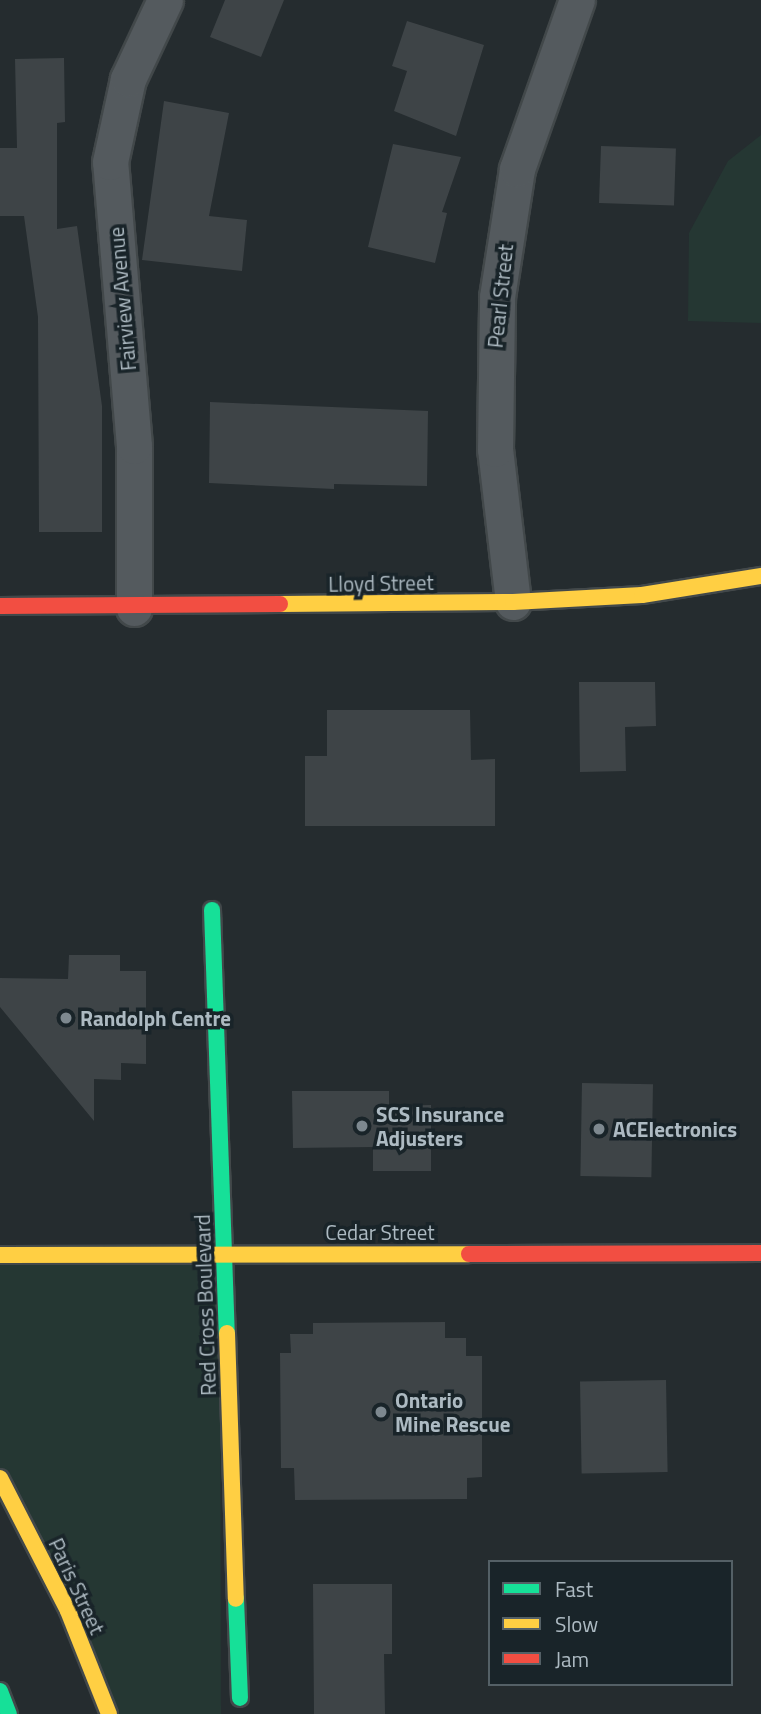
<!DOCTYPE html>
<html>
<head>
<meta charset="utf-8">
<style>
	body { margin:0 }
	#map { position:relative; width:761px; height:1714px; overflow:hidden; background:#252c2f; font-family:"Titillium Web",sans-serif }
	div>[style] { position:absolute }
	.green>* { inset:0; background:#253733 }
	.building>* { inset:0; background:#3e4447; transform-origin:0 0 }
	.roads { filter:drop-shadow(2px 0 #42484a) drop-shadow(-2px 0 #42484a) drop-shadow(0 2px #42484a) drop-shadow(0 -2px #42484a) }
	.street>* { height:35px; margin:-17.5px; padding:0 17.5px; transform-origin:17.5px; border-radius:17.5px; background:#545a5e }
	.fast>* { height:16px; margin:-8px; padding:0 8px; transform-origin:8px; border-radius:8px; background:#16e098 }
	.slow>* { height:16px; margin:-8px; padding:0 8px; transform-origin:8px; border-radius:8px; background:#ffcf43 }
	.jam>* { height:16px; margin:-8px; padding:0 8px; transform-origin:8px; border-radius:8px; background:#f24e42 }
	.dots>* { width:19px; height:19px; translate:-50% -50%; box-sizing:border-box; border:4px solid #192429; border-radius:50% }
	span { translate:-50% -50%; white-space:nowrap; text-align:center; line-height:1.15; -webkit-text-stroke:7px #192429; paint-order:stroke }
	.street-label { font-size:21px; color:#adbac2 }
	.poi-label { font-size:21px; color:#adbac2; font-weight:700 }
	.left { translate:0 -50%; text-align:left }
	.legend { position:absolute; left:488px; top:1560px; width:245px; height:126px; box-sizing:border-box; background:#192429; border:2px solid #546066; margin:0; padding:9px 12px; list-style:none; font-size:21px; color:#adbac2 }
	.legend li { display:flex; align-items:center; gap:14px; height:35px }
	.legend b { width:35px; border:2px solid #546066 }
</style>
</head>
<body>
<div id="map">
	<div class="green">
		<i style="clip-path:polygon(761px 135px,761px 323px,688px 321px,689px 233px,728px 161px)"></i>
		<i style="clip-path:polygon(0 1257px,220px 1257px,221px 1714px,113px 1714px,0 1469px)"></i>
	</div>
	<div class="building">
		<i style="clip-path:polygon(225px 0,284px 0,261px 57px,210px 37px)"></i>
		<i style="clip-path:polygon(407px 21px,484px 45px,456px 136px,394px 111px,407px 71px,392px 66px)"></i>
		<i style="clip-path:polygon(64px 58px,65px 122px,57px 123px,57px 229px,77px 226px,102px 406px,102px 532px,39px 532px,38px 317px,24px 216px,0 216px,0 148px,17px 148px,15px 59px)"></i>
		<i style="clip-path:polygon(164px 101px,229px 113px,209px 216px,247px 220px,242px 271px,142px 260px)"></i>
		<i style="clip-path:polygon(393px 144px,461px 157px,442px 212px,447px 213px,435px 263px,368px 247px)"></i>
		<i style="left:601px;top:146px;width:75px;height:57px;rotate:2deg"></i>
		<i style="clip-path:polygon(210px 402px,428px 411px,427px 486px,334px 484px,334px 489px,209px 483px)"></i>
		<i style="clip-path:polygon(579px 682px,655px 682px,656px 726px,625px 727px,626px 771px,580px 772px)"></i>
		<i style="clip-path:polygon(327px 710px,470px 710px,471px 760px,495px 759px,495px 826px,305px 826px,305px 756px,327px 756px)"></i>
		<i style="clip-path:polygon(69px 955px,120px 955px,120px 971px,146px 971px,146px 1064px,121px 1063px,121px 1080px,94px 1079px,94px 1121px,0 1007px,0 978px,68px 979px)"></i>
		<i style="left:582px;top:1083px;width:71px;height:93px;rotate:1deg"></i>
		<i style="clip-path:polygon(292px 1091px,389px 1091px,389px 1106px,431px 1105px,431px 1171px,373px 1171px,373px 1147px,293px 1148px)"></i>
		<i style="clip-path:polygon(445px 1322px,445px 1338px,466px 1338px,466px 1356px,482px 1356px,482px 1477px,467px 1478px,467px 1499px,295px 1500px,294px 1468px,281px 1468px,280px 1353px,291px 1353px,290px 1334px,313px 1334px,313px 1323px)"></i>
		<i style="left:666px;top:1380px;width:92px;height:86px;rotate:89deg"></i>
		<i style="clip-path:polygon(313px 1584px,392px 1584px,392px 1654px,384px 1654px,385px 1714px,314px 1714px)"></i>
	</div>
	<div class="roads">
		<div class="street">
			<i style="left:513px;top:602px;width:154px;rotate:-96.7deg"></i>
			<i style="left:495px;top:449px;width:152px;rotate:-89.2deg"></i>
			<i style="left:497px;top:297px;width:130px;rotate:-81.1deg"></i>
			<i style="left:517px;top:169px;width:179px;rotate:-70.5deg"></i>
			<i style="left:134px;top:608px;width:162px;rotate:-90deg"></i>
			<i style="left:134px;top:446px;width:285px;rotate:-94.8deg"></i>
			<i style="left:110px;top:162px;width:85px;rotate:-77.8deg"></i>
			<i style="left:128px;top:79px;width:87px;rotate:-64.9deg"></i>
		</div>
		<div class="fast">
			<i style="left:212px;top:910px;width:423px;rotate:88deg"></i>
			<i style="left:236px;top:1599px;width:99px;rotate:87.7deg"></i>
			<i style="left:0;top:1691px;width:25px;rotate:69deg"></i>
		</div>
		<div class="slow">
			<i style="left:280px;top:604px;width:233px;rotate:-0.5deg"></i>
			<i style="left:513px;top:602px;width:129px;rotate:-3.1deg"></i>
			<i style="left:642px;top:595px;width:121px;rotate:-9.1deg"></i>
			<i style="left:0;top:1255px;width:469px;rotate:-0.1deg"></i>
			<i style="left:227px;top:1333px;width:266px;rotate:88.1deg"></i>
			<i style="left:0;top:1478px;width:149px;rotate:62.9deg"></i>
			<i style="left:68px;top:1611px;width:111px;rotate:68.3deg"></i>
		</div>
		<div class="jam">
			<i style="left:0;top:606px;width:280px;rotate:-0.4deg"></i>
			<i style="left:469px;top:1254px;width:292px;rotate:-0.2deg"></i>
		</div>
	</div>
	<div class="dots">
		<i style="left:66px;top:1018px;background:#7d888f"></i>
		<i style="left:362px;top:1126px;background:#7d888f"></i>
		<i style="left:599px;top:1129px;background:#7d888f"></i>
		<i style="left:381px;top:1412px;background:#7d888f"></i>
	</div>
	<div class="street-label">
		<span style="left:500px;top:296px;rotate:-84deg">Pearl Street</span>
		<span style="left:122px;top:299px;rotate:-95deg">Fairview Avenue</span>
		<span style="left:381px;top:583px;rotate:-1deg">Lloyd Street</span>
		<span style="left:380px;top:1232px">Cedar Street</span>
		<span style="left:205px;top:1305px;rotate:-92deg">Red Cross Boulevard</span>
		<span style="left:77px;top:1586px;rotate:65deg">Paris Street</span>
	</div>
	<div class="poi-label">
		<span class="left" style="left:80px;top:1018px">Randolph Centre</span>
		<span class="left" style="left:376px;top:1126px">SCS Insurance<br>Adjusters</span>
		<span class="left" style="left:613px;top:1129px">ACElectronics</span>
		<span class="left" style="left:395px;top:1412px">Ontario<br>Mine Rescue</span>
	</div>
	<ul class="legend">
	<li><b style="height:9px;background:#16e098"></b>Fast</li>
	<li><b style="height:9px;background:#ffcf43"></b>Slow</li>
	<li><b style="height:9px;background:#f24e42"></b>Jam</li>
	</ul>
</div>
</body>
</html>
